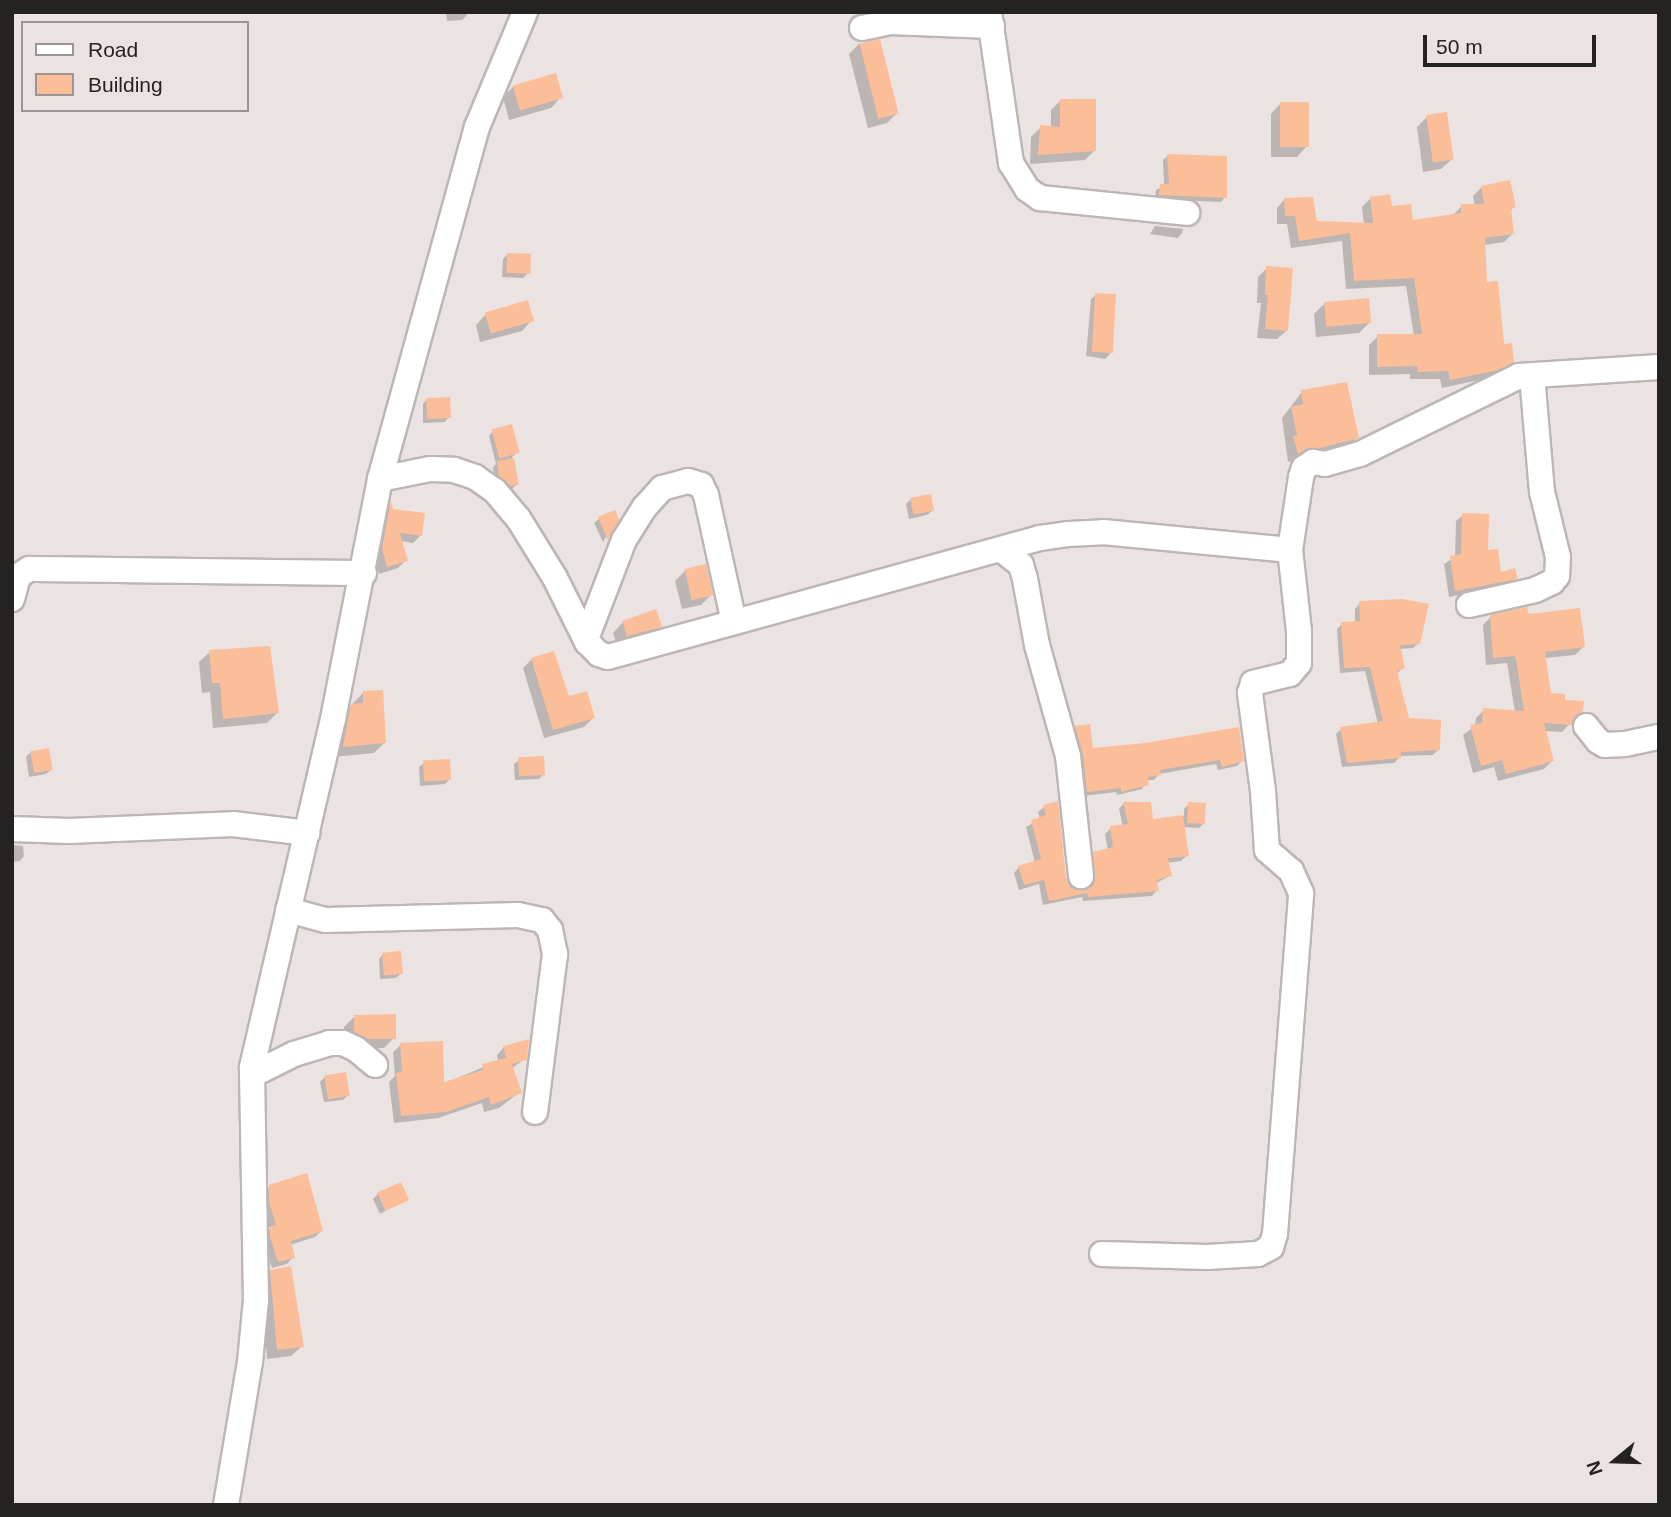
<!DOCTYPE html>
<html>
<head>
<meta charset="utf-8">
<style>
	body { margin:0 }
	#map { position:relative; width:1671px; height:1517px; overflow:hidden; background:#eae3e1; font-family:Helvetica,sans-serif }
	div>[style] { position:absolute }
	.shadow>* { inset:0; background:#0003 }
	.building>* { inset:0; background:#fcbd99; transform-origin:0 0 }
	.roads { filter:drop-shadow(2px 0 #bdb6b4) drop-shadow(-2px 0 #bdb6b4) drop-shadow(0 2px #bdb6b4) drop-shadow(0 -2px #bdb6b4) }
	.minor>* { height:24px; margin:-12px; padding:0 12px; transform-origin:12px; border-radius:12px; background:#fff }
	span { translate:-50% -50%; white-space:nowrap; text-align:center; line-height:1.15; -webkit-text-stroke:5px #eae3e1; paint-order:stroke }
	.frame { position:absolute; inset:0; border:14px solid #252222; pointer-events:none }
	.legend { position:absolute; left:21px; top:21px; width:228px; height:91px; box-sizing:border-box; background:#eae3e1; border:2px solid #9b9695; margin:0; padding:9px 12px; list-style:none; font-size:21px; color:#252222 }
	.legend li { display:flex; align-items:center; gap:14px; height:35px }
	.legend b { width:35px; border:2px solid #9b9695 }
	.north { position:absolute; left:1580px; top:1426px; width:70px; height:70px; -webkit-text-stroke:5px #eae3e1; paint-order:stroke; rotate:251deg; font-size:19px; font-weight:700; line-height:28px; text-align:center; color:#252222 }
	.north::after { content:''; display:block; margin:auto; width:24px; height:32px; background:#252222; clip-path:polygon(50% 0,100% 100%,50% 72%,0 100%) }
	.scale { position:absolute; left:1423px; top:35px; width:173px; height:32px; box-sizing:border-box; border:4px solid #252222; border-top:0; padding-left:9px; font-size:21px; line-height:24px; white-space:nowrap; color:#252222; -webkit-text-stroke:5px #eae3e1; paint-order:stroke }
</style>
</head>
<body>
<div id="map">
	<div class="shadow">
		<i style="clip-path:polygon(446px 12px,467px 12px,467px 15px,462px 20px,447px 21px)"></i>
		<i style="clip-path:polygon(878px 41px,897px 113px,887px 123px,868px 128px,849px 54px,859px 44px)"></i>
		<i style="clip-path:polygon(555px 75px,561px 97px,551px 108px,509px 120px,503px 97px,513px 87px)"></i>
		<i style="clip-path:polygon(1060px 101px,1094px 151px,1085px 160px,1030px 164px,1031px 137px,1041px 127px,1051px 128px,1051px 110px)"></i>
		<i style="clip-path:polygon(1281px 103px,1307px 146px,1297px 157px,1271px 157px,1271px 114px)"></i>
		<i style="clip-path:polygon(1427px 117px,1452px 159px,1441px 169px,1423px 172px,1417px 127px)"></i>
		<i style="clip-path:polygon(1168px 156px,1225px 197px,1221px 202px,1155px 199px,1156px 190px,1164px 186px,1163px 160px)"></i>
		<i style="clip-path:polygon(1481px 188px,1514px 207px,1510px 211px,1513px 233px,1504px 242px,1484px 245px,1486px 283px,1502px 346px,1512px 362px,1488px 378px,1442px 388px,1440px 379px,1410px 379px,1410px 374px,1369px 375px,1369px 345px,1378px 336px,1414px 336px,1406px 286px,1346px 289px,1342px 241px,1291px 248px,1287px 224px,1277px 224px,1277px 208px,1285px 199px,1316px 223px,1364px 225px,1362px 207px,1370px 199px,1411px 222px,1454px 214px,1462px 206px,1475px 206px,1473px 196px)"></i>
		<i style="clip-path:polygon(1155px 226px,1183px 229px,1182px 233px,1178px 238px,1150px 234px)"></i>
		<i style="clip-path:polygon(507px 255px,528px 273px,523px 278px,502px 277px,503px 259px)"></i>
		<i style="clip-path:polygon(1267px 268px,1286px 331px,1277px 339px,1257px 338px,1261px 303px,1257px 303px,1258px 277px)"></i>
		<i style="clip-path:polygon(1096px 295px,1110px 354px,1105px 359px,1086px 356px,1091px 299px)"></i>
		<i style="clip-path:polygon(1324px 304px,1369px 323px,1359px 333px,1316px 337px,1314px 314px)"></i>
		<i style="clip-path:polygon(486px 314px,532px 320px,522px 331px,480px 342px,476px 325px)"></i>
		<i style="clip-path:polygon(1302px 392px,1357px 437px,1348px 447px,1288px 462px,1282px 418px)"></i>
		<i style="clip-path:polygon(427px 399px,449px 417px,445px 422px,423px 423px,423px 404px)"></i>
		<i style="clip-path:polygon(493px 431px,518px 452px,512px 457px,517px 484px,512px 489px,505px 490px,495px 481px,493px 467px,496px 464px,489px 436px)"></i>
		<i style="clip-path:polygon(911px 499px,932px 511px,927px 515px,909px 519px,906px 504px)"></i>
		<i style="clip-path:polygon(390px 504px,392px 511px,421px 535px,413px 543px,401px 541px,406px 560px,398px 568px,379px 574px,374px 557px,384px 510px)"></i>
		<i style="clip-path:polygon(1463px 515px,1499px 574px,1516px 578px,1510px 585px,1449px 597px,1444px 564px,1455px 557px,1456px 521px)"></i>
		<i style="clip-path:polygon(599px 519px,617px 520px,603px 542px,594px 523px)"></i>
		<i style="clip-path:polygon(686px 570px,711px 595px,701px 605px,682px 609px,675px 581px)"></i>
		<i style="clip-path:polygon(1360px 603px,1419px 643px,1413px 648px,1399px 649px,1403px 668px,1396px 674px,1407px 720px,1439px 749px,1433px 755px,1401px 756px,1394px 763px,1342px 767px,1336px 734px,1341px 729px,1378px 724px,1365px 671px,1340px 673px,1337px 629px,1342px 624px,1355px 623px,1355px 609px)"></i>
		<i style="clip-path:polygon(1527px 615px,1583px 647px,1575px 655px,1545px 658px,1550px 695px,1582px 711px,1562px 732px,1544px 731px,1552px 761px,1544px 769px,1498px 781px,1494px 767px,1473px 773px,1463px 735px,1475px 726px,1476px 718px,1484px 710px,1515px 712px,1507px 663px,1486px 665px,1483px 625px,1491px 617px)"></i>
		<i style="clip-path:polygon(623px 622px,660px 626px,650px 637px,617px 646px,613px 633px)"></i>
		<i style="clip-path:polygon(210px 652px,277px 713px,267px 723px,213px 728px,210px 692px,202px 693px,199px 662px)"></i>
		<i style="clip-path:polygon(532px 659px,567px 698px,593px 718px,584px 727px,544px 738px,523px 668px)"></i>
		<i style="clip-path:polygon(363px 693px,385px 742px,374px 753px,333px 757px,341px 716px)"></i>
		<i style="clip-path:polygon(1076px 728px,1091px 750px,1242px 761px,1237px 766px,1218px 770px,1216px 764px,1159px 774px,1154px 780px,1147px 780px,1142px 789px,1117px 795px,1116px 792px,1083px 796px,1071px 732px)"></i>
		<i style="clip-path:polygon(31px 752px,51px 770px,46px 774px,29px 777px,26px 757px)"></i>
		<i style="clip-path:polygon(519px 760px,544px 774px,539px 779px,515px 780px,514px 764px)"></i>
		<i style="clip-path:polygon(424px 763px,450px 779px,445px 784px,420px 786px,419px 767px)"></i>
		<i style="clip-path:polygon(1124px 803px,1152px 821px,1184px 816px,1184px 809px,1189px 804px,1204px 823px,1199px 828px,1183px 827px,1187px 855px,1181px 861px,1167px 863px,1170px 876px,1156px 883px,1157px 890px,1152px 896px,1083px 901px,1082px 897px,1043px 905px,1039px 884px,1019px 890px,1014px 873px,1019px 867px,1035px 863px,1026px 827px,1040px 819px,1038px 812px,1044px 807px,1068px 887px,1082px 893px,1090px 887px,1089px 860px,1094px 854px,1108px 850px,1105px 834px,1111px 828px,1123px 827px,1119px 809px)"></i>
		<i style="clip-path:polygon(12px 845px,23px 846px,24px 856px,20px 861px,12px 862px)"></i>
		<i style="clip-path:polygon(383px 954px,401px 973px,396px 978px,380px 979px,379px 959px)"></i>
		<i style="clip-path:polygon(354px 1017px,394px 1038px,384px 1048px,357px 1049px,344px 1042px,344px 1027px)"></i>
		<i style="clip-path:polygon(401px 1045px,443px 1084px,498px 1061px,497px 1055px,504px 1047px,525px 1059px,512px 1068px,520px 1092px,499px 1108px,484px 1112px,482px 1103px,438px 1118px,394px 1123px,389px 1082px,395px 1076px,393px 1052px)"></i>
		<i style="clip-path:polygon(325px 1077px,348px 1095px,343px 1100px,324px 1102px,320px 1082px)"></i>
		<i style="clip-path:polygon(270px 1187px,321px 1231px,315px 1237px,290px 1245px,293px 1257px,287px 1264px,272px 1268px,264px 1243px,264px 1235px,270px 1229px,263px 1209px,263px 1193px)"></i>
		<i style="clip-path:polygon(378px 1194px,407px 1199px,380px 1214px,373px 1199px)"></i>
		<i style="clip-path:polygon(271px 1271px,302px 1346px,291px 1356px,267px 1359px,261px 1282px)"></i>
	</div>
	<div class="building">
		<i style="left:880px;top:39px;width:77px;height:21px;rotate:76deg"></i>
		<i style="left:556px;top:73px;width:26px;height:45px;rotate:74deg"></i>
		<i style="clip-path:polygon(1060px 99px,1096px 99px,1096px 151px,1038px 155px,1040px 125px,1060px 127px)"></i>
		<i style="left:1280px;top:102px;width:29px;height:45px"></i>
		<i style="left:1447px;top:112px;width:48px;height:21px;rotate:82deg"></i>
		<i style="clip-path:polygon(1167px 154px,1227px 156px,1227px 198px,1159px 195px,1160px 184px,1169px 184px)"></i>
		<i style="clip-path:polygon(1510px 180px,1516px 207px,1511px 208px,1514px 234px,1485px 238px,1487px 282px,1498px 281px,1504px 344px,1512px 343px,1514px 362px,1498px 370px,1450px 380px,1448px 371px,1418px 372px,1417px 366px,1377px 367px,1377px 334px,1422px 334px,1414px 278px,1354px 281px,1350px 233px,1299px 241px,1295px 216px,1285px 216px,1284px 198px,1313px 197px,1317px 221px,1373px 223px,1370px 197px,1390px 194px,1392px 206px,1411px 204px,1413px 220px,1461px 213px,1461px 204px,1484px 204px,1481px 186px)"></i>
		<i style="left:507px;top:253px;width:24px;height:20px;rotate:2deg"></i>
		<i style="clip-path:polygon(1266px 266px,1293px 268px,1288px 331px,1265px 329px,1268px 295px,1265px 295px)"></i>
		<i style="left:1095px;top:293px;width:21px;height:59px;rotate:3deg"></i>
		<i style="left:1369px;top:298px;width:25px;height:45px;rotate:85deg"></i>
		<i style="left:528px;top:300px;width:22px;height:45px;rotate:74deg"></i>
		<i style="clip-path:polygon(1347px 382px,1359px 438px,1298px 454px,1293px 436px,1297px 435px,1291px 407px,1303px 404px,1301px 390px)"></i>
		<i style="left:450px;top:397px;width:21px;height:24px;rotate:87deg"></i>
		<i style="left:512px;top:424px;width:30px;height:21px;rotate:75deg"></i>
		<i style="clip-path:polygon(514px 458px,519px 485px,511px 486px,499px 476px,497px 461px)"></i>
		<i style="left:931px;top:494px;width:17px;height:21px;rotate:80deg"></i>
		<i style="clip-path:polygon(391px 500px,393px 509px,425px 513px,422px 536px,400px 533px,408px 561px,387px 567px,382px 548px)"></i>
		<i style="clip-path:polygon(615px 510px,619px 520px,608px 540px,598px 517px)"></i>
		<i style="clip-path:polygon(1462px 513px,1489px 514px,1488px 550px,1498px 549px,1501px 572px,1515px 568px,1518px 579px,1455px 591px,1450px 556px,1461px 554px)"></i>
		<i style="left:706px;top:564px;width:32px;height:22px;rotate:77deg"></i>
		<i style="clip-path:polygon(1403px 599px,1429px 604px,1420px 644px,1400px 645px,1405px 668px,1397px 671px,1409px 718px,1441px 720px,1440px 750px,1401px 752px,1401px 758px,1347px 763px,1340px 727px,1383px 721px,1370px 667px,1344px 668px,1341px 622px,1360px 621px,1359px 601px)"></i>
		<i style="clip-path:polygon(1527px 607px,1529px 614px,1580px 608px,1585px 647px,1545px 652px,1551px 693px,1565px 694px,1565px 700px,1584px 701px,1583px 711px,1576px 715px,1572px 725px,1544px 723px,1554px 761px,1506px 774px,1502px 760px,1481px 766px,1470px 725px,1482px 723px,1483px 708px,1524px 711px,1516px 659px,1514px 656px,1493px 658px,1490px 615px)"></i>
		<i style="clip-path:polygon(656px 609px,662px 627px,627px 636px,622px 621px)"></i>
		<i style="clip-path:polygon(270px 646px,279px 713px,223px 719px,220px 683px,212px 683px,209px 650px)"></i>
		<i style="clip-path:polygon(554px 651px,569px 696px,587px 691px,595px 718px,553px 730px,531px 658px)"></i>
		<i style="clip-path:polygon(383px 690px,386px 743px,343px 747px,351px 704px,363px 703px,363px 691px)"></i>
		<i style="clip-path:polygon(1090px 724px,1093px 748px,1145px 743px,1239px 727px,1244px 761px,1222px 767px,1220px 760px,1160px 770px,1161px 775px,1148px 777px,1149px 785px,1121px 792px,1121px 788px,1087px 792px,1083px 754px,1075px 726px)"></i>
		<i style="left:49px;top:748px;width:22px;height:19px;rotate:80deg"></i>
		<i style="left:544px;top:756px;width:19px;height:26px;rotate:87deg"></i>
		<i style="left:450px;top:759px;width:21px;height:27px;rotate:87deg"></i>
		<i style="clip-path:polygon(1058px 801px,1066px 878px,1076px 890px,1089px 888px,1094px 883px,1093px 852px,1113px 847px,1110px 826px,1128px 824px,1123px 802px,1151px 802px,1153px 819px,1183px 815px,1189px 856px,1168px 858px,1172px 876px,1157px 880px,1159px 891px,1088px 897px,1087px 893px,1049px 901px,1044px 880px,1024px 885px,1018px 866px,1041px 859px,1031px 820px,1046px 815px,1043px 805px)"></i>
		<i style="left:1188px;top:802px;width:18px;height:21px;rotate:3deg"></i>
		<i style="left:401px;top:951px;width:23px;height:19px;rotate:85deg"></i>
		<i style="clip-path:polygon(396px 1014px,396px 1039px,368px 1039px,354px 1032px,354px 1015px)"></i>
		<i style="clip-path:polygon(529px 1039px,527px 1060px,512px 1064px,522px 1093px,491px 1105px,489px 1097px,446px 1112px,401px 1116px,396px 1073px,402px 1072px,400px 1043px,443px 1041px,444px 1082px,483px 1070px,482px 1064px,506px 1058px,503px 1046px)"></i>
		<i style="left:346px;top:1072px;width:24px;height:22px;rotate:81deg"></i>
		<i style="clip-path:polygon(307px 1173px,323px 1231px,291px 1241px,295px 1258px,278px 1262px,270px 1236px,270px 1227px,276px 1225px,269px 1202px,269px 1185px)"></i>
		<i style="left:401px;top:1182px;width:20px;height:26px;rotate:66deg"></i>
		<i style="clip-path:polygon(291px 1266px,304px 1347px,277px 1350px,270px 1270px)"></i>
	</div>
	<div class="roads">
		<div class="minor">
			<i style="left:989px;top:12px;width:153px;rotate:81.7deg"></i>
			<i style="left:1011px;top:163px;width:31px;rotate:58deg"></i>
			<i style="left:1027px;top:189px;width:16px;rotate:35deg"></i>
			<i style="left:1040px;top:198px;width:148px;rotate:5.8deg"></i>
			<i style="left:862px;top:28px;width:29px;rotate:-12deg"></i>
			<i style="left:890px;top:22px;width:102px;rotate:2.2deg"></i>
			<i style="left:380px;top:479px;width:51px;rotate:-11.3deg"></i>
			<i style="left:430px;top:469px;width:24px;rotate:2deg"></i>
			<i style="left:454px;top:470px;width:22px;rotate:18deg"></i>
			<i style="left:475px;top:477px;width:24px;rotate:35deg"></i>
			<i style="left:495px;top:491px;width:35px;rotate:50deg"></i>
			<i style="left:518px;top:518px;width:70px;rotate:58.3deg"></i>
			<i style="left:555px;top:578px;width:72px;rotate:63.4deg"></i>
			<i style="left:587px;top:642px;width:17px;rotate:45deg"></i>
			<i style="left:599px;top:654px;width:9px;rotate:18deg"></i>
			<i style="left:608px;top:657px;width:448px;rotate:-15.4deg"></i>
			<i style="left:1040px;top:538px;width:29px;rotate:-8deg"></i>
			<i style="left:1069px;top:534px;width:34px;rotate:-3deg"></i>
			<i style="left:1103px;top:532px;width:188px;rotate:5.5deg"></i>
			<i style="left:1002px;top:550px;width:24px;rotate:38deg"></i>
			<i style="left:1021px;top:565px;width:15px;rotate:74deg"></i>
			<i style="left:1025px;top:579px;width:67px;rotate:79.7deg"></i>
			<i style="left:1037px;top:645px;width:115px;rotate:74.4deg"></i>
			<i style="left:1068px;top:756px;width:121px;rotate:83.8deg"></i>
			<i style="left:12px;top:599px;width:24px;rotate:-75deg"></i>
			<i style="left:18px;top:576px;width:13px;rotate:-32deg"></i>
			<i style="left:29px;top:569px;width:335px;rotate:0.7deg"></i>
			<i style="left:1469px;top:605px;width:68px;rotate:-12.8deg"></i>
			<i style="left:1535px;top:590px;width:19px;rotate:-25deg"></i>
			<i style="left:1552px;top:582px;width:8px;rotate:-50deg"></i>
			<i style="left:1557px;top:576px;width:19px;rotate:-87deg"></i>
			<i style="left:1558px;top:557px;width:67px;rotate:-103.8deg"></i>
			<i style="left:1542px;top:492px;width:116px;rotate:-94.9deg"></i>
			<i style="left:586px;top:639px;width:106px;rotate:-69deg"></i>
			<i style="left:624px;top:540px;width:38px;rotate:-58deg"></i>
			<i style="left:644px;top:508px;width:27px;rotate:-48deg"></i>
			<i style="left:662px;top:488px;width:27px;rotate:-15deg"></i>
			<i style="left:688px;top:481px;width:14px;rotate:17deg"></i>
			<i style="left:701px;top:485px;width:11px;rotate:63deg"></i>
			<i style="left:706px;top:495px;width:130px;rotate:77.6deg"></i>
			<i style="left:1586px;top:726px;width:19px;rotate:51deg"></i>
			<i style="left:1598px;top:741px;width:8px;rotate:30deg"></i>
			<i style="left:1605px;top:745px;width:20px;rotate:-3deg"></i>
			<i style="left:1625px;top:744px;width:35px;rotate:-12deg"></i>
			<i style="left:12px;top:829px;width:57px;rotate:2deg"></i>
			<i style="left:69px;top:831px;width:164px;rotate:-2.4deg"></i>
			<i style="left:233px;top:824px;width:75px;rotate:6.9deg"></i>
			<i style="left:288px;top:910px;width:39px;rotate:15deg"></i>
			<i style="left:326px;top:920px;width:192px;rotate:-1.5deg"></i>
			<i style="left:518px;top:915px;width:25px;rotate:12deg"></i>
			<i style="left:542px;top:920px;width:13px;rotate:51deg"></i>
			<i style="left:550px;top:930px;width:25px;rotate:78deg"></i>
			<i style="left:555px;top:954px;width:159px;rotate:97.2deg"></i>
			<i style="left:252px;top:1075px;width:47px;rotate:-26.6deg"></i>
			<i style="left:294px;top:1054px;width:37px;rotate:-17deg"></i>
			<i style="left:329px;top:1043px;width:14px"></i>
			<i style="left:343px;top:1043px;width:14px;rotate:25deg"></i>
			<i style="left:356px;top:1049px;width:25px;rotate:40deg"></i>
			<i style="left:1102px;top:1254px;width:105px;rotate:1.6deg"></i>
			<i style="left:1207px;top:1257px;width:51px;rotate:-3.4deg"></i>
			<i style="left:1258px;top:1254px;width:15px;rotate:-28deg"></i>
			<i style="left:1271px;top:1247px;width:14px;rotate:-73deg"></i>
			<i style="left:1275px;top:1234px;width:342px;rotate:-85.6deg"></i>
			<i style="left:1301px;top:893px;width:24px;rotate:-114deg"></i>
			<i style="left:1291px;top:871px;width:32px;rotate:-139deg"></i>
			<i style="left:1267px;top:850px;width:59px;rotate:-93.9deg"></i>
			<i style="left:1263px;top:791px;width:99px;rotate:-97.6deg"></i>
			<i style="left:1250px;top:693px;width:10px;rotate:-73deg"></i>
			<i style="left:1253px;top:683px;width:38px;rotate:-14deg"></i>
			<i style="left:1290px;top:674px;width:14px;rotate:-51deg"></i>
			<i style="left:1299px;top:663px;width:32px;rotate:-90deg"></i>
			<i style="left:1299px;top:631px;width:81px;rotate:-96.3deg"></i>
			<i style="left:1290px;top:550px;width:74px;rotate:-81.4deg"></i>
			<i style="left:1301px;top:477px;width:9px;rotate:-72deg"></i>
			<i style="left:1304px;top:468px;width:11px;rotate:-34deg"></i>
			<i style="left:1313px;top:462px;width:12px;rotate:9deg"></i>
			<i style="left:1325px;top:464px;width:36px;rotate:-16deg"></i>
			<i style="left:1360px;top:454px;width:177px;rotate:-26.1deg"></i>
			<i style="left:1519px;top:376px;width:140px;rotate:-3.7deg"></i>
			<i style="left:226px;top:1505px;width:145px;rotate:-80.5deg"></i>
			<i style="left:250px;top:1362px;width:62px;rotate:-84.5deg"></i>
			<i style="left:256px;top:1300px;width:233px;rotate:-91deg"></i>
			<i style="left:252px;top:1067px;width:357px;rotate:-76.9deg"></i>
			<i style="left:333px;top:719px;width:245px;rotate:-78.9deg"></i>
			<i style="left:380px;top:479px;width:365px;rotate:-74.6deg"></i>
			<i style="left:477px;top:127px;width:125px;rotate:-67.3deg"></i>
		</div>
	</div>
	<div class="frame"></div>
	<ul class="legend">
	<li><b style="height:9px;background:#fff"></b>Road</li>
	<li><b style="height:19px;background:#fcbd99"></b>Building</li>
	</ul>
	<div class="north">N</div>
	<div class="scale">50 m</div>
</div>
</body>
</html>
